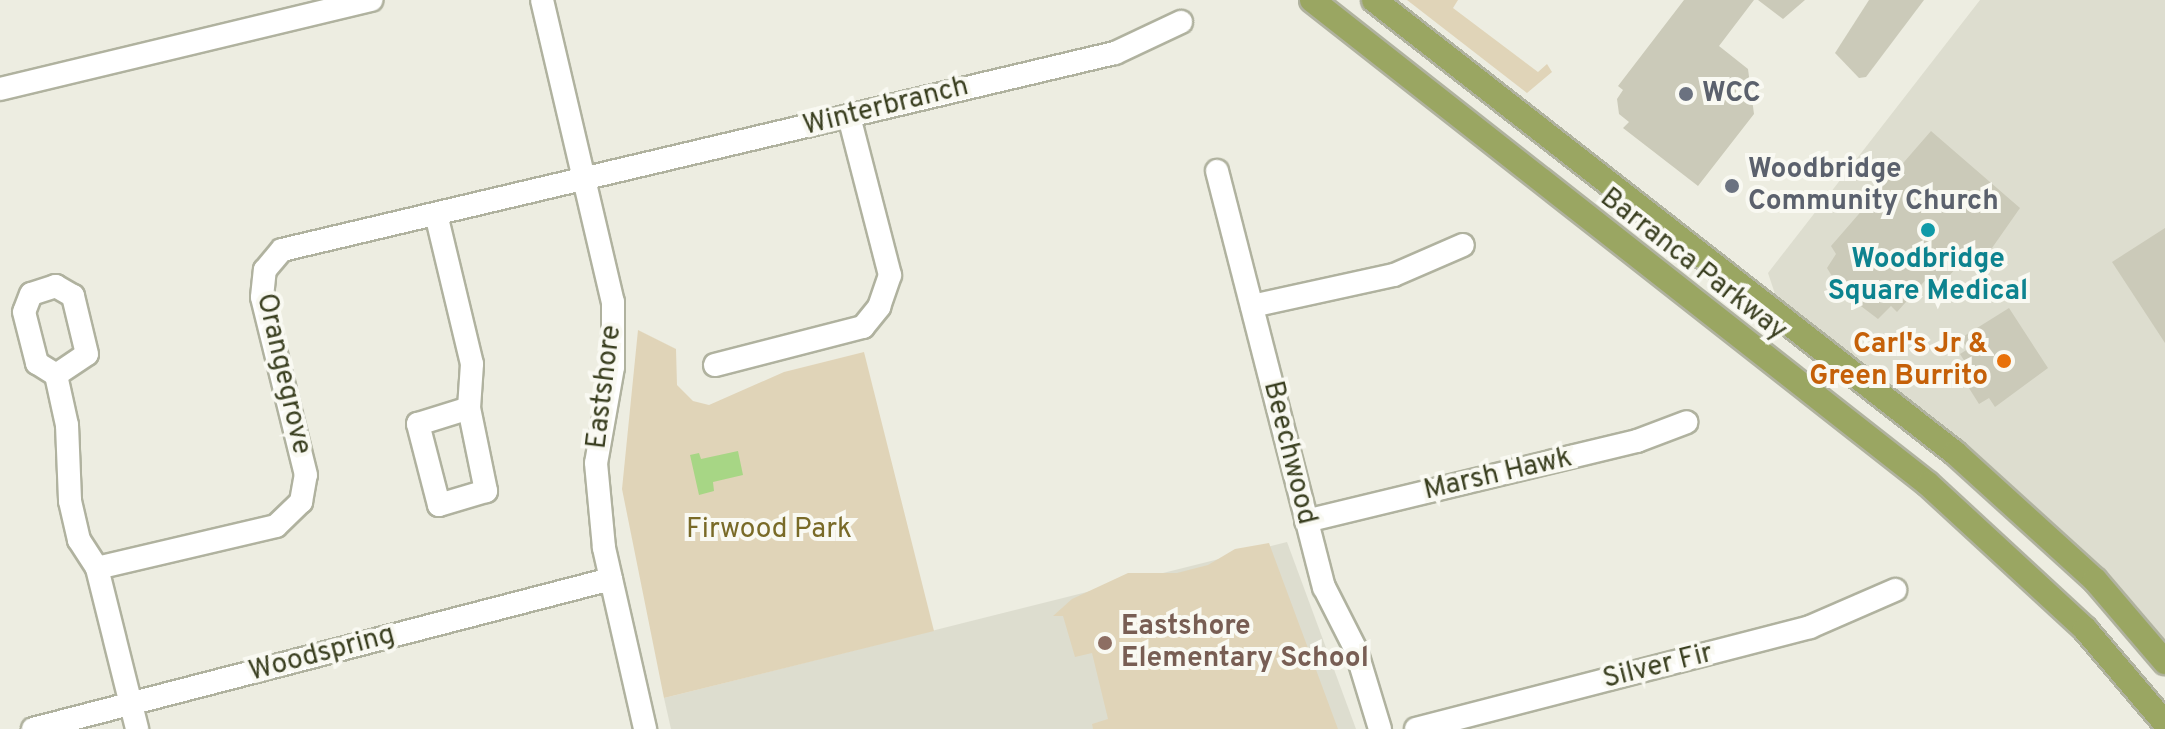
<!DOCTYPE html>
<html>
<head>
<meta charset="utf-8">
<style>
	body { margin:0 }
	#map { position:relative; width:2165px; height:729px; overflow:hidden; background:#edede1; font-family:Overpass,sans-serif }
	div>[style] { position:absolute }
	.built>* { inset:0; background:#ddddcf }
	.green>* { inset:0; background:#e0d4b8 }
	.water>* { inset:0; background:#a7d685 }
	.building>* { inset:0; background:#cbcab9 }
	.roads { filter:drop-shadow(2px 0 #b0b29f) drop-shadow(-2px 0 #b0b29f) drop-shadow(0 2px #b0b29f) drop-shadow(0 -2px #b0b29f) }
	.minor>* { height:22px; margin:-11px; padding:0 11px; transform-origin:11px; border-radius:11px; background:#fff }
	.major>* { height:24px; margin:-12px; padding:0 12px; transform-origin:12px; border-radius:12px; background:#9aa662 }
	.dots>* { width:22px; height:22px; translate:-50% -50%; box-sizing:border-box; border:4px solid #f9f9f2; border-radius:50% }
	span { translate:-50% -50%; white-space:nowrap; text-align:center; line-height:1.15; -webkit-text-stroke:8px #f9f9f2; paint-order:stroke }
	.worship-label { font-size:28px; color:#5b616d; font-weight:700 }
	.left { translate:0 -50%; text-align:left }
	.street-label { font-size:28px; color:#3a3f20 }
	.culture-label { font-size:28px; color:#0d838f; font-weight:700 }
	.food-label { font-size:28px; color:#c56008; font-weight:700 }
	.right { translate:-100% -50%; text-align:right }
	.park-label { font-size:28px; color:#796a27 }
	.education-label { font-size:28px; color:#785e54; font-weight:700 }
</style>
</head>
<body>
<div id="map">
	<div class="built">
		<i style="clip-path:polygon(1980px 0,2165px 0,2165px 640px,2055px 527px,1775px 294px,1768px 273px)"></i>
		<i style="clip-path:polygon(1287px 542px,1356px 729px,671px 729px,664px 698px)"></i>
	</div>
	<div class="green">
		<i style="clip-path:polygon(1407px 0,1458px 0,1453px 8px,1538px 72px,1547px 64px,1552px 72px,1527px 93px)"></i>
		<i style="clip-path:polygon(638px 330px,676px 349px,677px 385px,693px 401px,709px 405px,784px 372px,864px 352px,934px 631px,664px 698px,622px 489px)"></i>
		<i style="clip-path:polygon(1269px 543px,1338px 729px,1093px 729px,1092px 724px,1108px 719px,1092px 653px,1075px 657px,1063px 616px,1053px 616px,1072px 599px,1128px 573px,1177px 573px,1208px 565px,1235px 549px)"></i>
	</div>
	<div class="water">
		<i style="clip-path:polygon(738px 451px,743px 475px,713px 482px,714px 491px,699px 495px,690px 455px,699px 453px,701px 459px)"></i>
	</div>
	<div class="building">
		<i style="clip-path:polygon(1684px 0,1754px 0,1719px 46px,1748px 69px,1754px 114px,1698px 186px,1623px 128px,1629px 122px,1619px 114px,1617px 99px,1623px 90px,1618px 86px)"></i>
		<i style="clip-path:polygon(1758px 0,1805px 0,1783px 19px)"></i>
		<i style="clip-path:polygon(1869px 0,1924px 0,1866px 77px,1859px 78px,1835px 53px)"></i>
		<i style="clip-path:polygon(1931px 131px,2020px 208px,1992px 248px,1983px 253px,1975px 247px,1940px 286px,1930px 275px,1897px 312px,1891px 306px,1878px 319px,1841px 291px,1827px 268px,1836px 254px,1831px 246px)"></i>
		<i style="clip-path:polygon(2165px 228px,2165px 343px,2112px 262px)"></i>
		<i style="clip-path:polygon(2009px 308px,2048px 368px,1995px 407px,1989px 398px,1979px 404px,1967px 385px,1976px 379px,1960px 354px,1968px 349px,1961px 338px)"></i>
	</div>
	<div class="roads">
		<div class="minor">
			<i style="left:542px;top:0;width:310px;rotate:76.8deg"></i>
			<i style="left:613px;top:302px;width:65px;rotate:90deg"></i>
			<i style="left:613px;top:367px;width:97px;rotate:100deg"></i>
			<i style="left:596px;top:463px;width:85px;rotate:84.6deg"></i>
			<i style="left:604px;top:548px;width:186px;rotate:77.2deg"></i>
			<i style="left:0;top:89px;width:382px;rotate:-13.5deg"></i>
			<i style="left:1217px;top:171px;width:430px;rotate:75.6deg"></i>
			<i style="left:1324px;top:587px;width:71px;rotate:63.1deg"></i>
			<i style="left:1356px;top:650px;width:83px;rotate:73.1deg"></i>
			<i style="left:436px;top:214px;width:154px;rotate:76.5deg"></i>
			<i style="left:472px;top:364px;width:44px;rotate:93.9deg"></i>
			<i style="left:469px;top:408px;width:85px;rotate:78.4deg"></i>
			<i style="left:486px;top:491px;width:49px;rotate:163.4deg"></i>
			<i style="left:439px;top:505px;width:84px;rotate:-104.5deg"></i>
			<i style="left:418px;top:424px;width:53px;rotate:-17.4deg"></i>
			<i style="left:1252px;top:306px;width:145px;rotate:-12.3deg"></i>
			<i style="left:1394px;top:275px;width:75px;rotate:-23.5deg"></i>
			<i style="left:715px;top:365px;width:153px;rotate:-14.4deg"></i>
			<i style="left:863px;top:327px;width:26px;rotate:-51deg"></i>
			<i style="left:879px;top:307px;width:34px;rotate:-71deg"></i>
			<i style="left:890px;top:275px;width:163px;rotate:-104.5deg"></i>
			<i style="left:56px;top:375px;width:37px;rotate:-34deg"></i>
			<i style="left:87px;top:354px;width:60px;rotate:-103.6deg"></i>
			<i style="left:73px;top:296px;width:20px;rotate:-150deg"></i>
			<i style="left:56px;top:286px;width:26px;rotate:162deg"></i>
			<i style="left:31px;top:294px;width:19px;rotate:111deg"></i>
			<i style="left:24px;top:312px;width:53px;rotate:75.7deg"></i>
			<i style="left:37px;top:363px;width:22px;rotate:32deg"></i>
			<i style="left:56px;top:375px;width:51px;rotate:77.6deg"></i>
			<i style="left:67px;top:425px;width:76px;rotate:87.7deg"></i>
			<i style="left:70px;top:501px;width:40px;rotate:77deg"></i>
			<i style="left:79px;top:540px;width:33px;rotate:57deg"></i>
			<i style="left:97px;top:568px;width:166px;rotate:76deg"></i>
			<i style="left:1306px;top:521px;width:341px;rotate:-13.6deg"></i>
			<i style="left:1637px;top:441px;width:53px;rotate:-20.8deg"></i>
			<i style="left:97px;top:568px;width:184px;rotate:-13.2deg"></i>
			<i style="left:276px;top:526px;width:35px;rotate:-44deg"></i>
			<i style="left:301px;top:502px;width:27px;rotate:-80deg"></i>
			<i style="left:306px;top:475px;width:183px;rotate:-103.9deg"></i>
			<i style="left:262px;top:297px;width:27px;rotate:-84deg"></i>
			<i style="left:265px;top:270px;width:26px;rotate:-50deg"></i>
			<i style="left:282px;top:250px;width:856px;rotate:-13.31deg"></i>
			<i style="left:1115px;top:53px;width:73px;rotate:-25.2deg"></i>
			<i style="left:33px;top:729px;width:597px;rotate:-14.55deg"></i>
			<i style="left:1416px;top:729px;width:407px;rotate:-14.5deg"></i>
			<i style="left:1810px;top:627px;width:93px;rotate:-23.5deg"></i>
		</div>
		<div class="major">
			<i style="left:1312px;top:0;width:783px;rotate:38.16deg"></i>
			<i style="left:1928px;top:484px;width:214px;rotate:42.7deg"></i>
			<i style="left:2085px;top:629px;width:123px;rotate:49.6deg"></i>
			<i style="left:1374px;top:0;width:737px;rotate:37.94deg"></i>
			<i style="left:1955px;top:453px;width:189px;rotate:42.2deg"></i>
			<i style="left:2095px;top:580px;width:108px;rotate:49.5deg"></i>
		</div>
	</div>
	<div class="dots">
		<i style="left:1686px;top:94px;background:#6b7280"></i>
		<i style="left:1732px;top:186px;background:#6b7280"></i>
		<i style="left:1928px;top:230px;background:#0f9aa8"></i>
		<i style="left:2004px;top:361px;background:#e8710a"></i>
		<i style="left:1105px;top:643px;background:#8d6e63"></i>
	</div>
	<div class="worship-label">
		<span class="left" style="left:1702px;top:94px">WCC</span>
		<span class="left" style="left:1748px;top:186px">Woodbridge<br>Community Church</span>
	</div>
	<div class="street-label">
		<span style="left:886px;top:107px;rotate:-14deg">Winterbranch</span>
		<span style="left:1693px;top:265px;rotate:38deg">Barranca Parkway</span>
		<span style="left:283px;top:374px;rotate:77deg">Orangegrove</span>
		<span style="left:605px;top:387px;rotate:-83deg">Eastshore</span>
		<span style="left:1289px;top:453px;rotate:76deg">Beechwood</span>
		<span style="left:1498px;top:475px;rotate:-13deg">Marsh Hawk</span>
		<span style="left:322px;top:654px;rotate:-15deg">Woodspring</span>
		<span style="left:1658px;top:667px;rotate:-14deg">Silver Fir</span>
	</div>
	<div class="culture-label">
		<span style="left:1928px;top:276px">Woodbridge<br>Square Medical</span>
	</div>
	<div class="food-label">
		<span class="right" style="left:1988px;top:361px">Carl's Jr &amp;<br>Green Burrito</span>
	</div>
	<div class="park-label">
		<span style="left:769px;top:530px">Firwood Park</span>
	</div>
	<div class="education-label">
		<span class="left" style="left:1121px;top:643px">Eastshore<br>Elementary School</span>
	</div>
</div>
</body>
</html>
